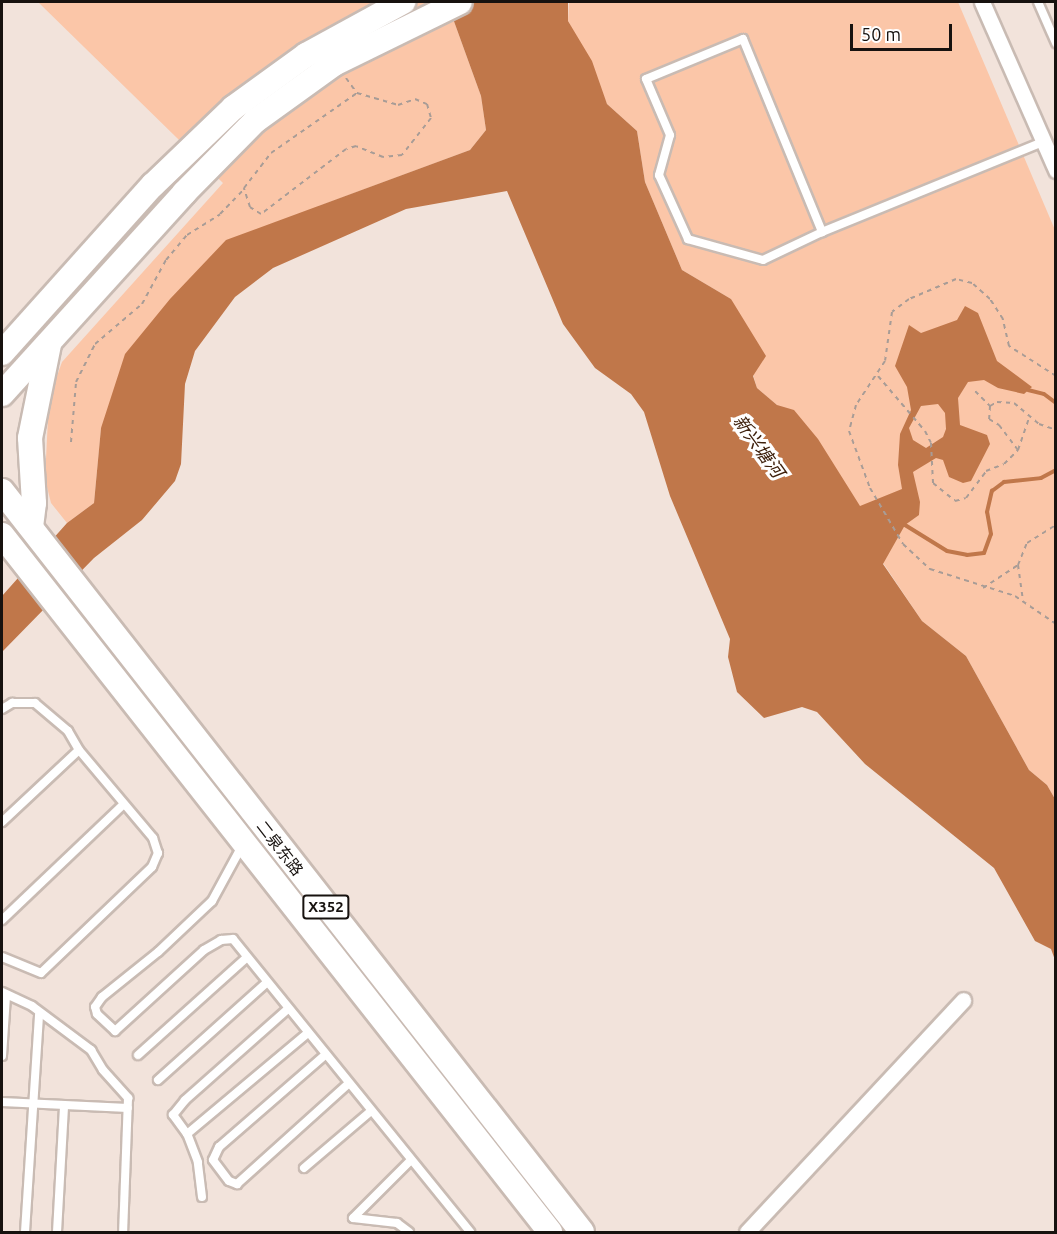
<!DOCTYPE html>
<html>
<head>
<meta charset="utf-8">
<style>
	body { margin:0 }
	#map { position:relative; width:1057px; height:1234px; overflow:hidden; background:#f2e3db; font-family:Ubuntu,"Noto Sans SC",sans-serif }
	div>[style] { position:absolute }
	.green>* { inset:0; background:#fbc6a8 }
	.water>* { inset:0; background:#c0774a }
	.stream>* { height:4px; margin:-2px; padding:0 2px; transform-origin:2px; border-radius:2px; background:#c0774a }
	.path>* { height:2px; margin-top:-1px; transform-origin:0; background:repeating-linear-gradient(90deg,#a89c96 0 4.5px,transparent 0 9px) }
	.roads { filter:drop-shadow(2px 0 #c9bbb3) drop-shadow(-2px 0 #c9bbb3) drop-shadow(0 2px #c9bbb3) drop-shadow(0 -2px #c9bbb3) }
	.service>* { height:8px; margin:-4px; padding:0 4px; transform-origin:4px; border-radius:4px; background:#fff }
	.minor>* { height:15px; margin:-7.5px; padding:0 7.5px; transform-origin:7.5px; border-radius:7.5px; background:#fff }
	.primary>* { height:24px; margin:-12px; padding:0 12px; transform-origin:12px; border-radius:12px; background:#fff }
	span { translate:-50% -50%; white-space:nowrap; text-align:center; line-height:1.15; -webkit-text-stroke:6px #fff; paint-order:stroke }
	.shield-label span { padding:2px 4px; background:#fff; border:2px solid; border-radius:4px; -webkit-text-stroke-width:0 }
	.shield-label { font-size:15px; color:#17120f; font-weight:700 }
	.street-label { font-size:16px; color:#17120f }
	.water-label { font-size:18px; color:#3f210d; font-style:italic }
	.frame { position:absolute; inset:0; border:3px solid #17120f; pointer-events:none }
	.scale { position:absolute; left:850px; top:24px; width:102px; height:27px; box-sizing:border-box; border:3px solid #17120f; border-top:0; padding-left:8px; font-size:18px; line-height:21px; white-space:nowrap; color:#17120f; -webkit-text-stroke:4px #fff; paint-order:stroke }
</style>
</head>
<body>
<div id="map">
	<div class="green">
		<i style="clip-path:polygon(38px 2px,447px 2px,481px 96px,486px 130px,470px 150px,319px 206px,101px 428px,94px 503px,67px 523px,51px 503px,45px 479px,49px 398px,62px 362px,223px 183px)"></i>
		<i style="clip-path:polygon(569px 2px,958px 2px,1055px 230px,1055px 799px,1047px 785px,1029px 770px,966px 656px,922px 621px,777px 405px,757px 388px,731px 299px,682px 270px,645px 182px,637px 131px,607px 104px,568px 21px)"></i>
	</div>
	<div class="water">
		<i style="clip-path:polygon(evenodd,447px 2px,568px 2px,568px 21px,592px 61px,607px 104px,637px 131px,645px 182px,682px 270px,731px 299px,766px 356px,753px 376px,757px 388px,777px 405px,794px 410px,818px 439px,860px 506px,902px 489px,898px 465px,900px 434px,911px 410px,907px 387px,895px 366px,909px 325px,921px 333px,957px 320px,965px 306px,978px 313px,997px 361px,1032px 387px,1024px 394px,998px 388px,984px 380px,968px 382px,958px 398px,960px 425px,987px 435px,990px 444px,971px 481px,963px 483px,949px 477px,943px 460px,936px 458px,913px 472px,920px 502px,919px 515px,905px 525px,883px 564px,922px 621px,966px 656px,1029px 770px,1047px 785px,1055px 799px,1055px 960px,1051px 949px,1035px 941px,994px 868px,865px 764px,817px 712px,802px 707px,764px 718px,737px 692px,728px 657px,730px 639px,670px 496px,644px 412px,631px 394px,595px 368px,563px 324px,507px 191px,406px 209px,273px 268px,235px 297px,195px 351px,185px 384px,181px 464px,175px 481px,142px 520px,94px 558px,2px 652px,2px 596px,67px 523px,94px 503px,101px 428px,125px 354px,170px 299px,226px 240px,470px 150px,486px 130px,481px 96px,447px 2px,938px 404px,945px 413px,946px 429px,943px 437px,926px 448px,913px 440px,909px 428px,921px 406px,938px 404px)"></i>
	</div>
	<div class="stream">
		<i style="left:1028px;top:390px;width:16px;rotate:14deg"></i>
		<i style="left:1044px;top:394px;width:15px;rotate:37deg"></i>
		<i style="left:905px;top:525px;width:49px;rotate:31.8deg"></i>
		<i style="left:947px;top:551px;width:20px;rotate:11deg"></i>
		<i style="left:967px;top:555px;width:17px;rotate:-7deg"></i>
		<i style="left:984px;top:553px;width:20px;rotate:-70deg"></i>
		<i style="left:991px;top:534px;width:22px;rotate:-100deg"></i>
		<i style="left:987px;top:512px;width:22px;rotate:-77deg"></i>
		<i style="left:992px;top:491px;width:15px;rotate:-37deg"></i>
		<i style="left:1004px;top:482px;width:37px;rotate:-6deg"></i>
		<i style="left:1041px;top:478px;width:17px;rotate:-28deg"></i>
	</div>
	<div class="path">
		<i style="left:346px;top:78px;width:19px;rotate:54deg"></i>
		<i style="left:357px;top:93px;width:43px;rotate:16.3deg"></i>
		<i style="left:398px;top:105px;width:18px;rotate:-19deg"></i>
		<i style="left:415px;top:99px;width:13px;rotate:23deg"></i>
		<i style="left:427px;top:104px;width:15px;rotate:74deg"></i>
		<i style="left:431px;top:118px;width:47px;rotate:128.1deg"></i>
		<i style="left:402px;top:155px;width:19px;rotate:174deg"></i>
		<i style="left:383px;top:157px;width:29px;rotate:-158deg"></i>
		<i style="left:356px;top:146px;width:10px;rotate:163deg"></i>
		<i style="left:346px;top:149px;width:107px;rotate:142.6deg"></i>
		<i style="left:261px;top:214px;width:13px;rotate:-148deg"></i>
		<i style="left:250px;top:207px;width:20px;rotate:-108deg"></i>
		<i style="left:244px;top:188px;width:44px;rotate:-52.4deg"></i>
		<i style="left:271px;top:153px;width:105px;rotate:-34.9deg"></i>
		<i style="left:878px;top:376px;width:72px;rotate:49.5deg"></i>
		<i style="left:925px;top:431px;width:13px;rotate:63deg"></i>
		<i style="left:931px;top:443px;width:40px;rotate:87.1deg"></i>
		<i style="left:933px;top:483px;width:28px;rotate:39deg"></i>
		<i style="left:955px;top:501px;width:11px;rotate:-15deg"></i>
		<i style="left:966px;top:498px;width:34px;rotate:-53deg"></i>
		<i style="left:986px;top:471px;width:19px;rotate:-21deg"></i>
		<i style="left:1004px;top:464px;width:20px;rotate:-45deg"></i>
		<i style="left:1018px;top:450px;width:36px;rotate:-71deg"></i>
		<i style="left:1056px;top:376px;width:56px;rotate:-147.4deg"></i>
		<i style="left:1009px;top:346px;width:28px;rotate:-103deg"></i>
		<i style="left:1003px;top:319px;width:24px;rotate:-123deg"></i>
		<i style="left:990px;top:299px;width:24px;rotate:-138deg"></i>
		<i style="left:972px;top:283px;width:16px;rotate:-166deg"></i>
		<i style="left:956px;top:279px;width:51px;rotate:156.9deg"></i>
		<i style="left:909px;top:299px;width:21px;rotate:143deg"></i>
		<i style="left:892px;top:312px;width:49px;rotate:98.1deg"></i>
		<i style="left:885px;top:361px;width:53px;rotate:123.4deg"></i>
		<i style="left:856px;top:405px;width:27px;rotate:105deg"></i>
		<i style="left:849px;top:431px;width:61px;rotate:69.8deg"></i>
		<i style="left:870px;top:488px;width:65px;rotate:59.5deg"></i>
		<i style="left:903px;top:544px;width:37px;rotate:43deg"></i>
		<i style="left:930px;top:569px;width:89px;rotate:17.6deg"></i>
		<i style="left:1015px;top:596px;width:50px;rotate:34.3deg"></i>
		<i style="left:975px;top:391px;width:21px;rotate:45deg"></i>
		<i style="left:990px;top:406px;width:8px;rotate:-30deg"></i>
		<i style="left:997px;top:402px;width:17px;rotate:3deg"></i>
		<i style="left:1014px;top:403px;width:33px;rotate:40deg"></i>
		<i style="left:1039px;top:424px;width:18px;rotate:19deg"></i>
		<i style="left:990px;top:406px;width:13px;rotate:94deg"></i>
		<i style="left:989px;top:419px;width:12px;rotate:31deg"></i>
		<i style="left:999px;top:425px;width:31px;rotate:53deg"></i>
		<i style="left:71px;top:442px;width:60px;rotate:-85.2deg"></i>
		<i style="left:76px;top:382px;width:42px;rotate:-63.4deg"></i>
		<i style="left:95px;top:344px;width:62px;rotate:-40.4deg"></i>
		<i style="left:142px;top:304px;width:50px;rotate:-61.4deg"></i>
		<i style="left:166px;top:260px;width:33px;rotate:-50deg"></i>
		<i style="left:187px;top:235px;width:39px;rotate:-32deg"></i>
		<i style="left:220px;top:214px;width:35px;rotate:-46deg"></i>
		<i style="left:1018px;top:565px;width:36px;rotate:82deg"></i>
		<i style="left:983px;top:588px;width:42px;rotate:-33.3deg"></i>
		<i style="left:1018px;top:565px;width:24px;rotate:-68deg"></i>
		<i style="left:1027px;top:543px;width:34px;rotate:-32deg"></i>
	</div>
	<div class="roads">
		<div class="service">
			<i style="left:1038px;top:2px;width:45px;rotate:66.3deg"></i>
			<i style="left:822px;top:232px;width:65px;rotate:154.6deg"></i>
			<i style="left:763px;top:260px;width:78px;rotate:-164.4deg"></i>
			<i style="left:688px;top:239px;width:70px;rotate:-114.4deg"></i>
			<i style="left:659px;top:175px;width:41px;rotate:-74.6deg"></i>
			<i style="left:670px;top:135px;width:61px;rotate:-113.2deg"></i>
			<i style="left:646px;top:79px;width:105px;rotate:-22.4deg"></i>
			<i style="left:743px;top:39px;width:209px;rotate:67.7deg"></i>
			<i style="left:822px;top:232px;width:239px;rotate:-22.2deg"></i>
			<i style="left:2px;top:709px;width:12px;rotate:-31deg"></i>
			<i style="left:12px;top:703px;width:23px"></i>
			<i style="left:35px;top:703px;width:43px;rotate:40.3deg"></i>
			<i style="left:68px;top:731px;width:22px;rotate:60deg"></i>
			<i style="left:79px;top:750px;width:115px;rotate:49.9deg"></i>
			<i style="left:153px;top:838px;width:16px;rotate:72deg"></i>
			<i style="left:158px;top:853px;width:15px;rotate:113deg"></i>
			<i style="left:152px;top:867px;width:153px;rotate:136.3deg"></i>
			<i style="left:41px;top:973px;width:42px;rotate:-157.7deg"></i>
			<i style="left:2px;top:822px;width:105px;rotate:-43.1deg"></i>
			<i style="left:242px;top:846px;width:63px;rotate:118.6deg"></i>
			<i style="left:212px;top:901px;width:74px;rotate:136.6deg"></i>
			<i style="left:158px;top:952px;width:72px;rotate:141.2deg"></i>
			<i style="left:102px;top:997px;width:12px;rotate:125deg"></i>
			<i style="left:95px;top:1007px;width:7px;rotate:74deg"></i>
			<i style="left:97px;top:1014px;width:25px;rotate:43deg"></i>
			<i style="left:115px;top:1031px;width:120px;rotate:-42.3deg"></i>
			<i style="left:204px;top:950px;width:20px;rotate:-30deg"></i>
			<i style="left:221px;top:940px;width:12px;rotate:-5deg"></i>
			<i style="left:233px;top:939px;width:377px;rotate:51deg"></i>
			<i style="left:2px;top:920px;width:168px;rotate:-43.6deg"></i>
			<i style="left:2px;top:992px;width:33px;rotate:25deg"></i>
			<i style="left:32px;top:1006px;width:74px;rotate:36.7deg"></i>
			<i style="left:91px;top:1050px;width:23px;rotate:59deg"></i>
			<i style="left:103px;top:1070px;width:38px;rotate:48deg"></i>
			<i style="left:128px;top:1098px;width:134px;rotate:92.1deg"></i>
			<i style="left:138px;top:1055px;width:145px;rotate:-41.9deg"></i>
			<i style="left:325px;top:1055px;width:140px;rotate:139deg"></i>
			<i style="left:219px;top:1147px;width:14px;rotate:115deg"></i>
			<i style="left:213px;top:1160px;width:26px;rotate:53deg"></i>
			<i style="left:229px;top:1181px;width:9px;rotate:21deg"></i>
			<i style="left:237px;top:1184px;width:149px;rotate:-42deg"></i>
			<i style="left:2px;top:1056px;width:61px;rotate:-86.2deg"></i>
			<i style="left:158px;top:1080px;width:145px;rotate:-41.9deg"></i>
			<i style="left:2px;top:1102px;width:126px;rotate:2.7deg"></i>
			<i style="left:187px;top:1134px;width:158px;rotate:-39.9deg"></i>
			<i style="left:304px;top:1168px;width:88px;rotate:-40.4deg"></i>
			<i style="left:202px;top:1197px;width:35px;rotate:-97deg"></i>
			<i style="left:198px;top:1162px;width:30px;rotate:-111deg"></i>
			<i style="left:187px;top:1134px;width:24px;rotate:-126deg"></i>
			<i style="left:173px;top:1115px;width:19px;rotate:-51deg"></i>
			<i style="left:185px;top:1100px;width:137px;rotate:-41.5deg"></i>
			<i style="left:25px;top:1232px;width:218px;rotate:-86.3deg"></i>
			<i style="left:57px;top:1232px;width:126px;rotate:-86.8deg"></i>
			<i style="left:409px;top:1232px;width:15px;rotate:-143deg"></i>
			<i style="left:397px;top:1223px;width:44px;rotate:-173.5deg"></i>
			<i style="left:353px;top:1218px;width:81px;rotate:-45deg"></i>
		</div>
		<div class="minor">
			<i style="left:982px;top:2px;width:184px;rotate:66.2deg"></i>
			<i style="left:747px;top:1232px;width:317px;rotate:-47deg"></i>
		</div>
		<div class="primary">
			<i style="left:2px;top:353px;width:226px;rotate:-48.1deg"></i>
			<i style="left:153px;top:185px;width:111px;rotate:-43.9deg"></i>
			<i style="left:233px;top:108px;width:90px;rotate:-36deg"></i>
			<i style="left:306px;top:55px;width:111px;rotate:-28.7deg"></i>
			<i style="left:2px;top:394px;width:271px;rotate:-47.8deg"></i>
			<i style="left:184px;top:193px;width:101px;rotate:-45.4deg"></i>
			<i style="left:255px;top:121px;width:97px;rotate:-35.8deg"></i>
			<i style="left:334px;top:64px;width:140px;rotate:-26.2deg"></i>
			<i style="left:2px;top:491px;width:941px;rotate:51.95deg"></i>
			<i style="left:31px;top:527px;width:24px;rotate:-83deg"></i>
			<i style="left:34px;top:503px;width:65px;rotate:-93.5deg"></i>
			<i style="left:30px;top:438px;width:95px;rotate:-78.5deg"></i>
			<i style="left:2px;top:535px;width:887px;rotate:51.82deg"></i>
		</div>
	</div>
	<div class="shield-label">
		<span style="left:326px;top:907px">X352</span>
	</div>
	<div class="street-label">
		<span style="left:280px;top:848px;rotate:52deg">二泉东路</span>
	</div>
	<div class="water-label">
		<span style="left:759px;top:446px;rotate:54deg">新兴塘河</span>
	</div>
	<div class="frame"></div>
	<div class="scale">50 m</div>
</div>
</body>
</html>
